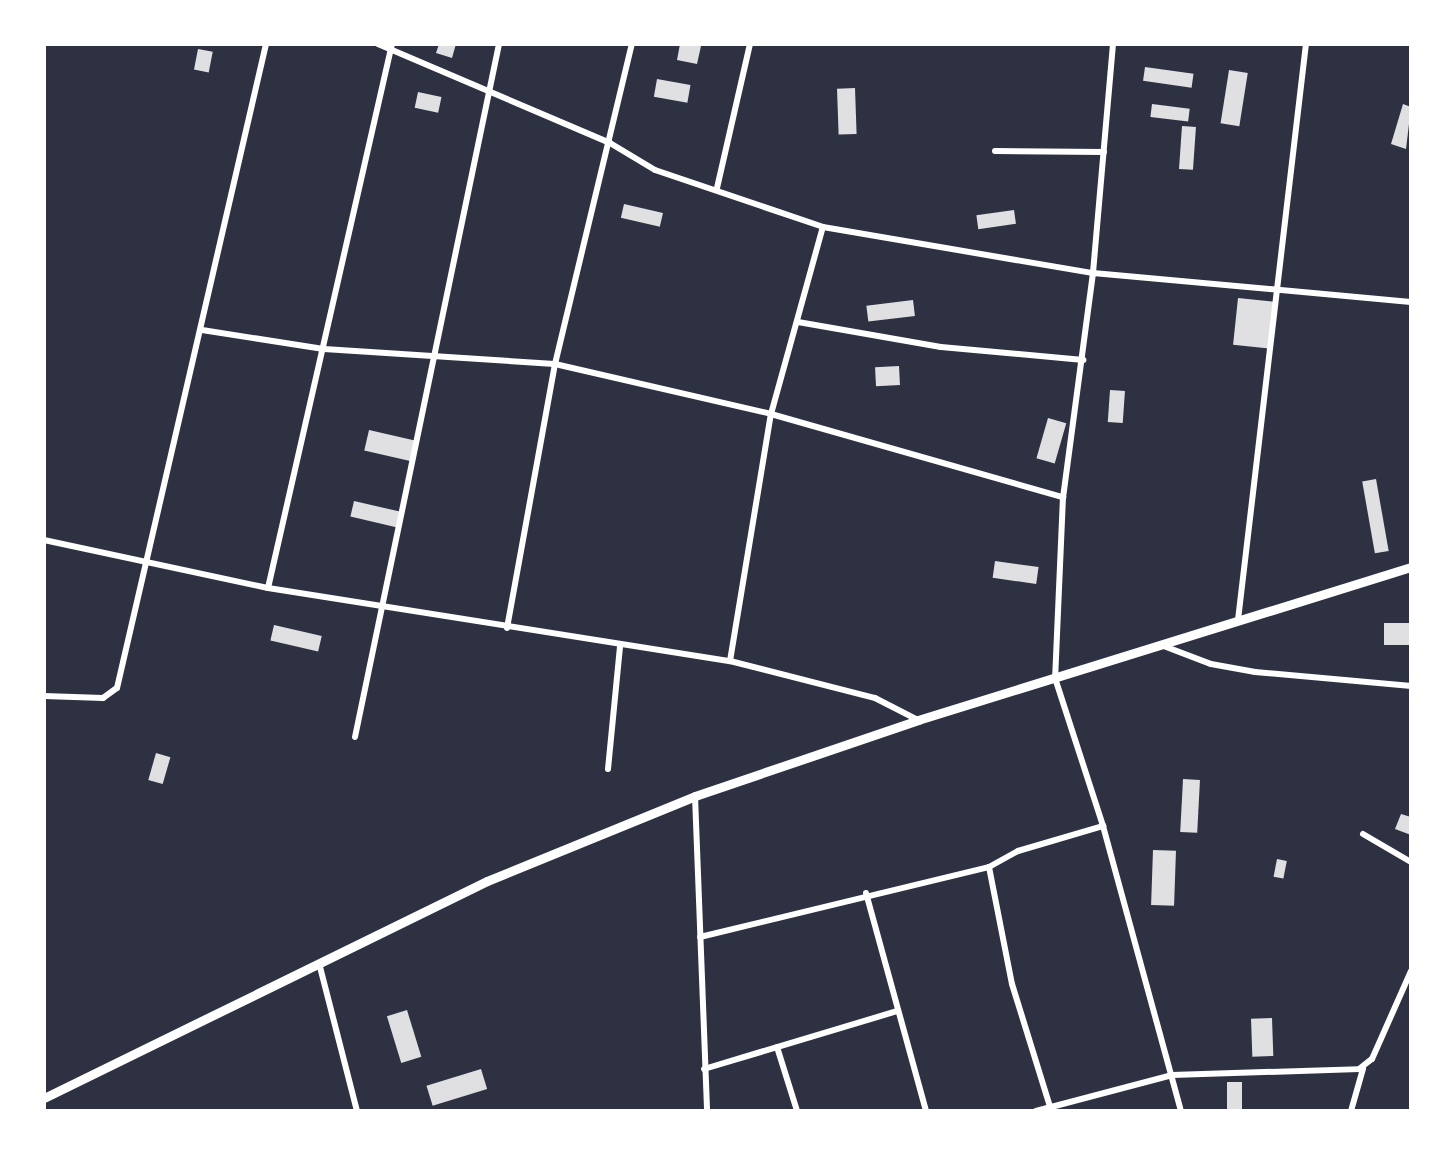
<!DOCTYPE html>
<html>
<head>
<meta charset="utf-8">
<style>
	body { margin:0 }
	#map { position:relative; width:1455px; height:1155px; overflow:hidden; background:#2d3142; font-family:Cabin,sans-serif }
	div>[style] { position:absolute }
	.building>* { inset:0; background:#e0e0e3; transform-origin:0 0 }
	.minor>* { height:6px; margin:-3px; padding:0 3px; transform-origin:3px; border-radius:3px; background:#fff }
	.primary>* { height:9px; margin:-4.5px; padding:0 4.5px; transform-origin:4.5px; border-radius:4.5px; background:#fff }
	span { translate:-50% -50%; white-space:nowrap; text-align:center; line-height:1.15; -webkit-text-stroke:7px #fff; paint-order:stroke }
	.frame { position:absolute; inset:0; border:46px solid #fff; pointer-events:none }
</style>
</head>
<body>
<div id="map">
	<div class="building">
		<i style="clip-path:polygon(439px 44px,456px 44px,452px 58px,436px 53px)"></i>
		<i style="clip-path:polygon(680px 44px,701px 46px,697px 64px,677px 60px)"></i>
		<i style="left:198px;top:49px;width:15px;height:21px;rotate:11deg"></i>
		<i style="left:1145px;top:67px;width:49px;height:14px;rotate:8deg"></i>
		<i style="left:1229px;top:70px;width:19px;height:54px;rotate:9deg"></i>
		<i style="left:657px;top:79px;width:34px;height:18px;rotate:10deg"></i>
		<i style="left:855px;top:88px;width:46px;height:18px;rotate:88deg"></i>
		<i style="left:418px;top:92px;width:24px;height:16px;rotate:12deg"></i>
		<i style="left:1152px;top:104px;width:38px;height:13px;rotate:7deg"></i>
		<i style="clip-path:polygon(1403px 104px,1411px 107px,1406px 149px,1391px 144px)"></i>
		<i style="left:1182px;top:126px;width:14px;height:43px;rotate:4deg"></i>
		<i style="left:624px;top:204px;width:40px;height:14px;rotate:13deg"></i>
		<i style="left:1014px;top:210px;width:14px;height:38px;rotate:82deg"></i>
		<i style="left:1238px;top:298px;width:36px;height:47px;rotate:6deg"></i>
		<i style="left:913px;top:300px;width:16px;height:47px;rotate:83deg"></i>
		<i style="left:899px;top:366px;width:19px;height:24px;rotate:87deg"></i>
		<i style="left:1110px;top:390px;width:15px;height:32px;rotate:4deg"></i>
		<i style="left:1048px;top:418px;width:19px;height:42px;rotate:16deg"></i>
		<i style="left:369px;top:430px;width:47px;height:21px;rotate:13deg"></i>
		<i style="left:1376px;top:479px;width:73px;height:14px;rotate:80deg"></i>
		<i style="left:354px;top:501px;width:47px;height:16px;rotate:13deg"></i>
		<i style="left:995px;top:561px;width:44px;height:17px;rotate:8deg"></i>
		<i style="left:1411px;top:623px;width:22px;height:27px;rotate:90deg"></i>
		<i style="left:274px;top:625px;width:49px;height:16px;rotate:13deg"></i>
		<i style="left:156px;top:753px;width:15px;height:28px;rotate:16deg"></i>
		<i style="left:1183px;top:779px;width:17px;height:53px;rotate:3deg"></i>
		<i style="clip-path:polygon(1401px 814px,1411px 817px,1411px 835px,1395px 829px)"></i>
		<i style="left:1153px;top:850px;width:23px;height:55px;rotate:2deg"></i>
		<i style="left:1277px;top:859px;width:10px;height:18px;rotate:11deg"></i>
		<i style="left:407px;top:1010px;width:49px;height:21px;rotate:73deg"></i>
		<i style="left:1272px;top:1018px;width:38px;height:21px;rotate:88deg"></i>
		<i style="left:481px;top:1069px;width:21px;height:57px;rotate:73deg"></i>
		<i style="left:1227px;top:1082px;width:15px;height:29px"></i>
	</div>
	<div class="minor">
		<i style="left:378px;top:44px;width:252px;rotate:23.1deg"></i>
		<i style="left:610px;top:143px;width:52px;rotate:31deg"></i>
		<i style="left:655px;top:170px;width:177px;rotate:18.7deg"></i>
		<i style="left:823px;top:227px;width:274px;rotate:9.7deg"></i>
		<i style="left:1093px;top:273px;width:319px;rotate:5.2deg"></i>
		<i style="left:1113px;top:44px;width:230px;rotate:95deg"></i>
		<i style="left:1093px;top:273px;width:226px;rotate:97.6deg"></i>
		<i style="left:1063px;top:497px;width:181px;rotate:92.5deg"></i>
		<i style="left:1055px;top:678px;width:156px;rotate:72deg"></i>
		<i style="left:1103px;top:826px;width:295px;rotate:74.7deg"></i>
		<i style="left:995px;top:151px;width:109px;rotate:0.5deg"></i>
		<i style="left:717px;top:188px;width:148px;rotate:-77.1deg"></i>
		<i style="left:798px;top:322px;width:145px;rotate:9.9deg"></i>
		<i style="left:941px;top:347px;width:143px;rotate:5.2deg"></i>
		<i style="left:202px;top:330px;width:123px;rotate:8.9deg"></i>
		<i style="left:324px;top:349px;width:231px;rotate:3.7deg"></i>
		<i style="left:555px;top:364px;width:222px;rotate:13deg"></i>
		<i style="left:771px;top:414px;width:304px;rotate:15.9deg"></i>
		<i style="left:44px;top:540px;width:229px;rotate:12.1deg"></i>
		<i style="left:268px;top:588px;width:468px;rotate:9deg"></i>
		<i style="left:730px;top:661px;width:150px;rotate:14.3deg"></i>
		<i style="left:875px;top:698px;width:48px;rotate:27.1deg"></i>
		<i style="left:268px;top:588px;width:558px;rotate:-77.16deg"></i>
		<i style="left:1238px;top:620px;width:580px;rotate:-83.27deg"></i>
		<i style="left:507px;top:628px;width:268px;rotate:-79.7deg"></i>
		<i style="left:555px;top:364px;width:329px;rotate:-76.5deg"></i>
		<i style="left:1161px;top:645px;width:53px;rotate:20.8deg"></i>
		<i style="left:1211px;top:664px;width:45px;rotate:10.3deg"></i>
		<i style="left:1255px;top:672px;width:157px;rotate:5.1deg"></i>
		<i style="left:730px;top:661px;width:250px;rotate:-80.6deg"></i>
		<i style="left:771px;top:414px;width:194px;rotate:-74.5deg"></i>
		<i style="left:44px;top:696px;width:59px;rotate:1.9deg"></i>
		<i style="left:103px;top:698px;width:17px;rotate:-36deg"></i>
		<i style="left:117px;top:688px;width:661px;rotate:-76.97deg"></i>
		<i style="left:355px;top:737px;width:708px;rotate:-78.26deg"></i>
		<i style="left:608px;top:769px;width:124px;rotate:-84.4deg"></i>
		<i style="left:695px;top:796px;width:315px;rotate:87.8deg"></i>
		<i style="left:1363px;top:834px;width:56px;rotate:30.3deg"></i>
		<i style="left:989px;top:867px;width:119px;rotate:78.9deg"></i>
		<i style="left:1012px;top:984px;width:129px;rotate:72.8deg"></i>
		<i style="left:866px;top:893px;width:226px;rotate:74.6deg"></i>
		<i style="left:700px;top:937px;width:297px;rotate:-13.6deg"></i>
		<i style="left:989px;top:867px;width:33px;rotate:-29deg"></i>
		<i style="left:1018px;top:851px;width:89px;rotate:-16.4deg"></i>
		<i style="left:319px;top:963px;width:153px;rotate:75.6deg"></i>
		<i style="left:777px;top:1047px;width:67px;rotate:72.6deg"></i>
		<i style="left:704px;top:1069px;width:202px;rotate:-16.7deg"></i>
		<i style="left:1036px;top:1111px;width:141px;rotate:-14.8deg"></i>
		<i style="left:1172px;top:1075px;width:187px;rotate:-1.8deg"></i>
		<i style="left:1359px;top:1069px;width:16px;rotate:-38deg"></i>
		<i style="left:1372px;top:1059px;width:96px;rotate:-66.1deg"></i>
		<i style="left:1351px;top:1111px;width:44px;rotate:-74.1deg"></i>
	</div>
	<div class="primary">
		<i style="left:44px;top:1098px;width:493px;rotate:-26.1deg"></i>
		<i style="left:487px;top:881px;width:225px;rotate:-22.2deg"></i>
		<i style="left:695px;top:796px;width:236px;rotate:-18.8deg"></i>
		<i style="left:918px;top:720px;width:516px;rotate:-17.24deg"></i>
	</div>
	<div class="frame"></div>
</div>
</body>
</html>
